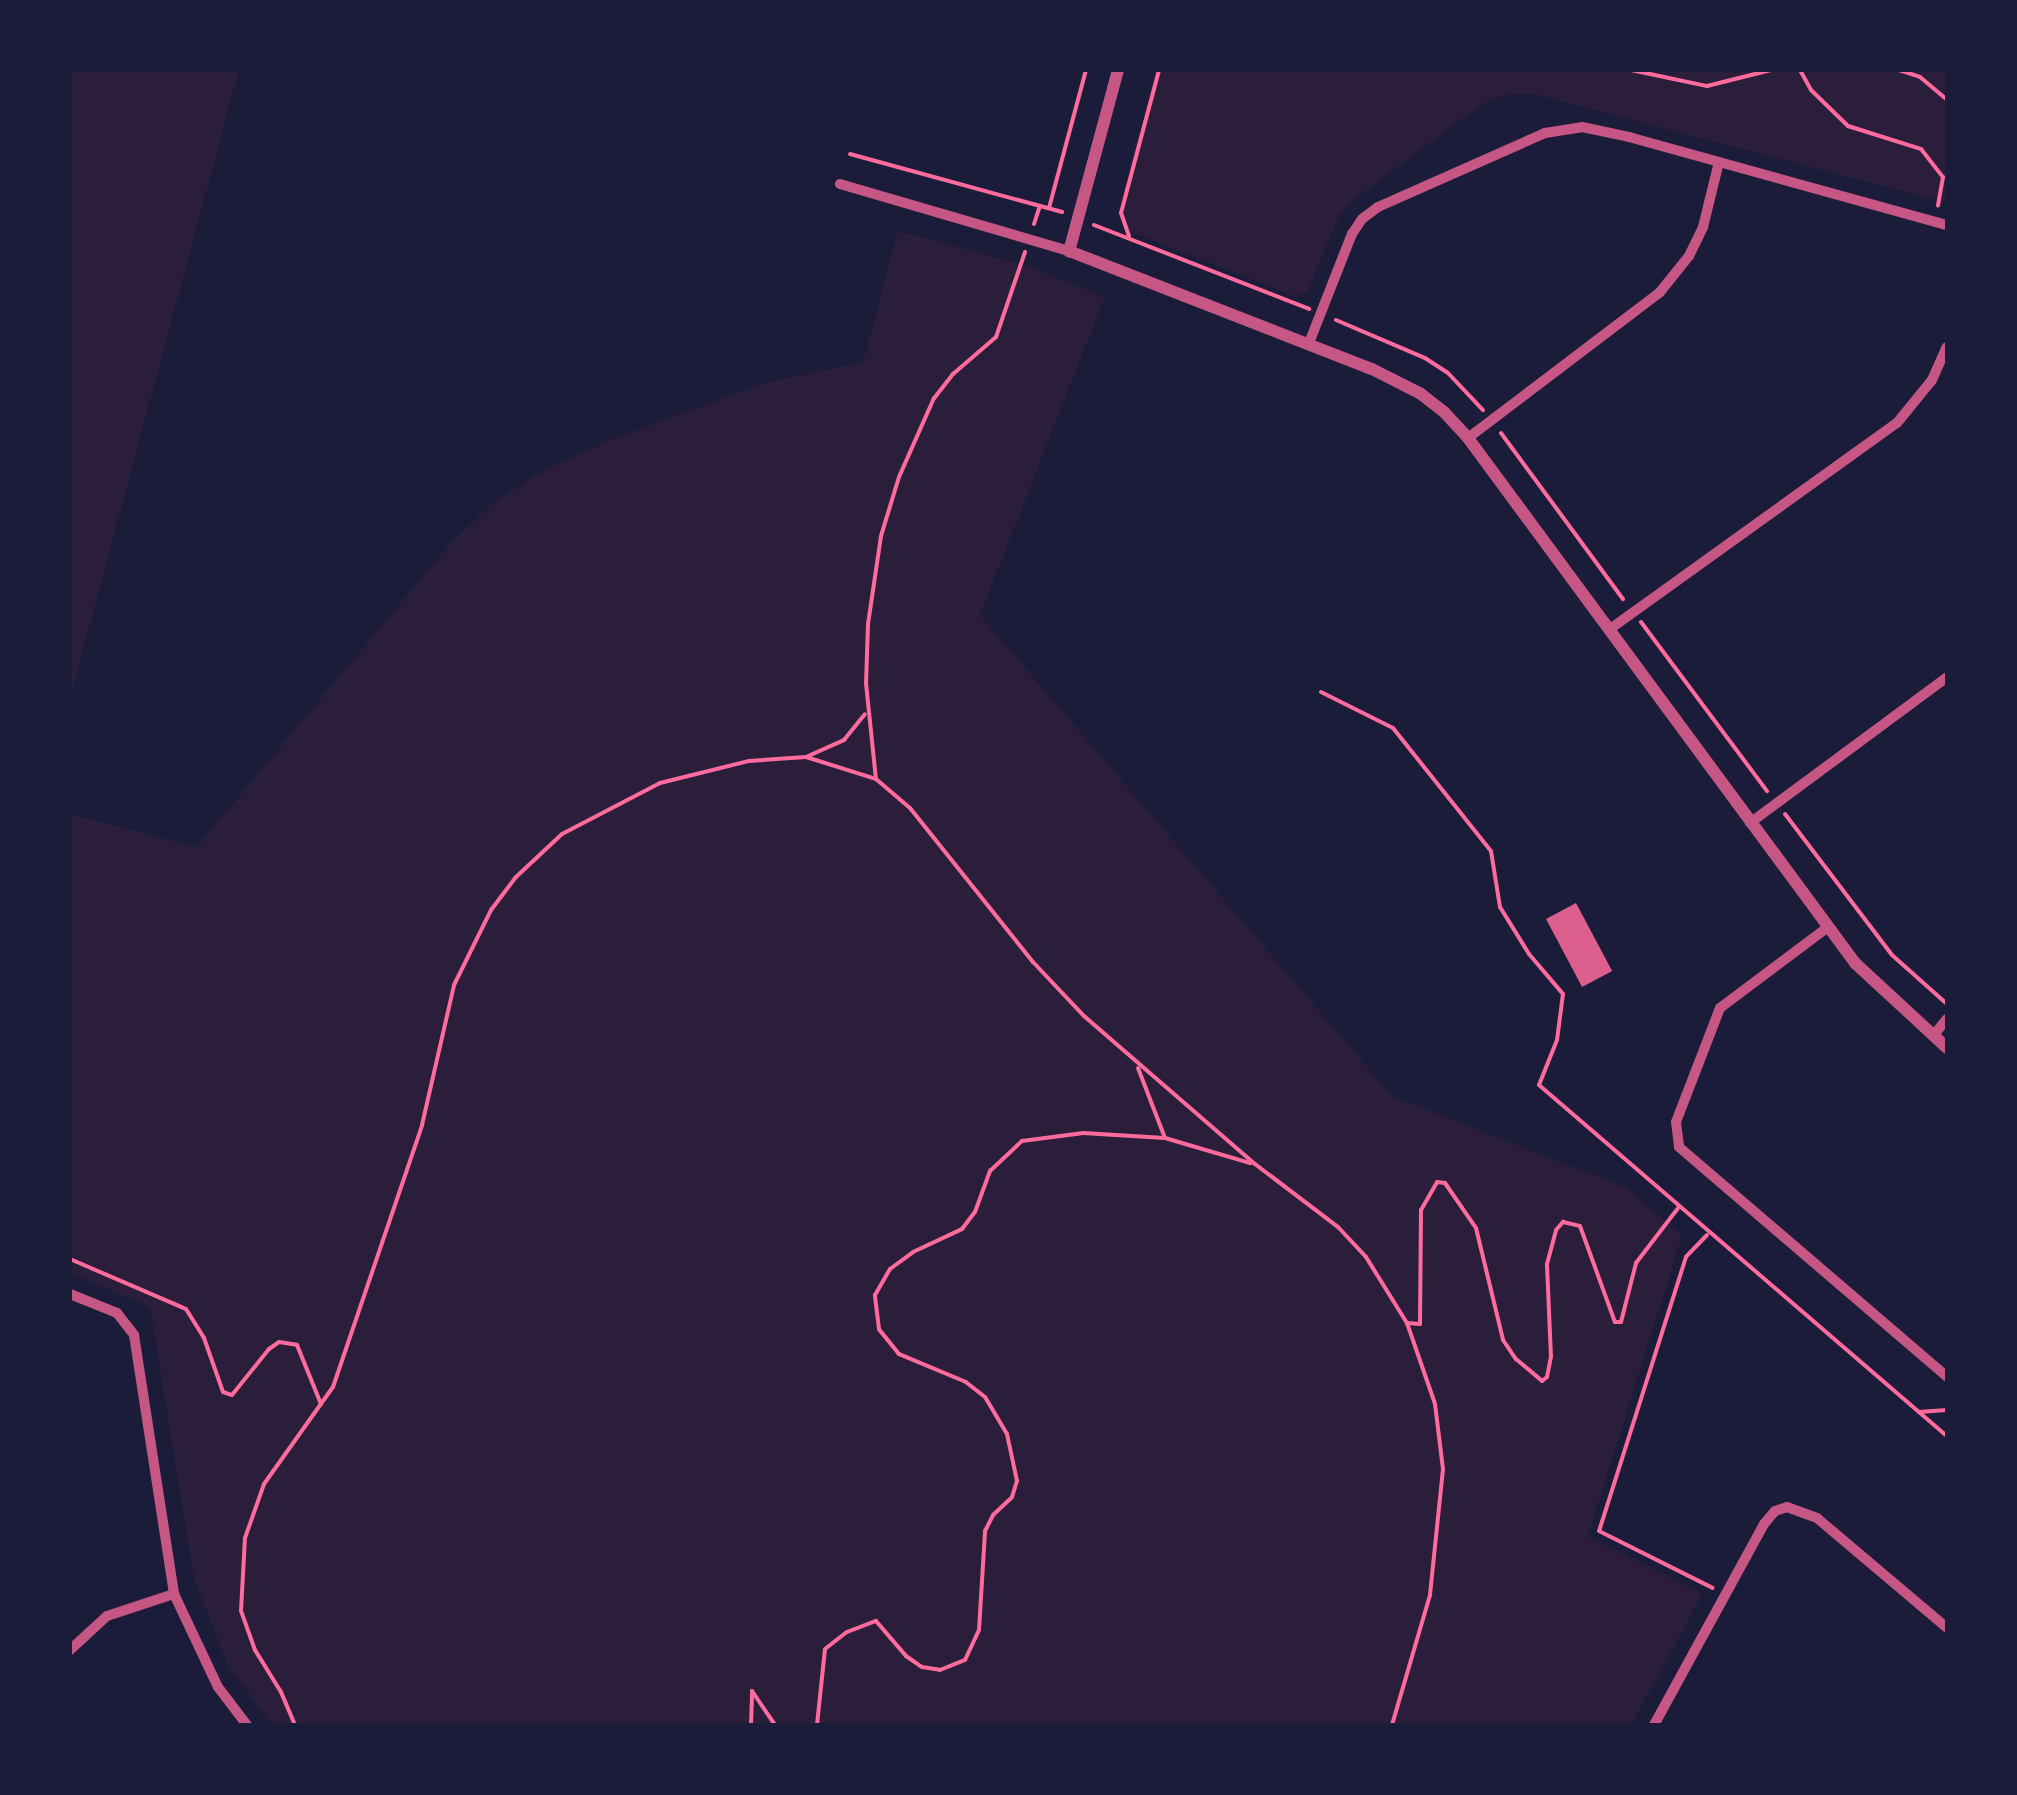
<!DOCTYPE html>
<html>
<head>
<meta charset="utf-8">
<style>
	body { margin:0 }
	#map { position:relative; width:2017px; height:1795px; overflow:hidden; background:#1b1b3a; font-family:Barlow,sans-serif }
	div>[style] { position:absolute }
	.green>* { inset:0; background:#2a1e3b }
	.building>* { inset:0; background:#dd5f8e; transform-origin:0 0 }
	.path>* { height:4px; margin:-2px; padding:0 2px; transform-origin:2px; border-radius:2px; background:#ff6b9d }
	.minor>* { height:10px; margin:-5px; padding:0 5px; transform-origin:5px; border-radius:5px; background:#c65784 }
	.tertiary>* { height:12px; margin:-6px; padding:0 6px; transform-origin:6px; border-radius:6px; background:#c65784 }
	span { translate:-50% -50%; white-space:nowrap; text-align:center; line-height:1.15; -webkit-text-stroke:8px #1b1b3a; paint-order:stroke }
	.frame { position:absolute; inset:0; border:72px solid #1b1b3a; pointer-events:none }
</style>
</head>
<body>
<div id="map">
	<div class="green">
		<i style="clip-path:polygon(70px 70px,239px 70px,70px 699px)"></i>
		<i style="clip-path:polygon(1156px 70px,1947px 70px,1947px 203px,1534px 94px,1506px 95px,1482px 104px,1353px 200px,1338px 218px,1308px 291px,1296px 297px,1129px 231px,1118px 211px)"></i>
		<i style="clip-path:polygon(898px 231px,1028px 266px,1105px 297px,980px 615px,1392px 1096px,1627px 1188px,1682px 1236px,1588px 1536px,1703px 1594px,1631px 1725px,272px 1725px,228px 1665px,194px 1579px,150px 1307px,70px 1273px,70px 814px,197px 847px,450px 544px,493px 503px,546px 469px,621px 436px,765px 383px,863px 362px)"></i>
	</div>
	<div class="building">
		<i style="left:1576px;top:903px;width:77px;height:34px;rotate:62deg"></i>
	</div>
	<div class="path">
		<i style="left:1631px;top:70px;width:78px;rotate:11.9deg"></i>
		<i style="left:1707px;top:86px;width:66px;rotate:-14deg"></i>
		<i style="left:1800px;top:70px;width:23px;rotate:61deg"></i>
		<i style="left:1811px;top:90px;width:52px;rotate:44.2deg"></i>
		<i style="left:1848px;top:126px;width:77px;rotate:17.5deg"></i>
		<i style="left:1921px;top:149px;width:36px;rotate:52deg"></i>
		<i style="left:1943px;top:177px;width:29px;rotate:100deg"></i>
		<i style="left:1899px;top:70px;width:22px;rotate:18deg"></i>
		<i style="left:1920px;top:77px;width:35px;rotate:40deg"></i>
		<i style="left:850px;top:154px;width:220px;rotate:15.3deg"></i>
		<i style="left:1049px;top:208px;width:143px;rotate:-75deg"></i>
		<i style="left:1034px;top:224px;width:19px;rotate:-72deg"></i>
		<i style="left:1094px;top:225px;width:231px;rotate:21.3deg"></i>
		<i style="left:1129px;top:236px;width:24px;rotate:-109deg"></i>
		<i style="left:1121px;top:213px;width:148px;rotate:-75.1deg"></i>
		<i style="left:1025px;top:252px;width:90px;rotate:108.8deg"></i>
		<i style="left:996px;top:337px;width:57px;rotate:139.3deg"></i>
		<i style="left:953px;top:374px;width:31px;rotate:128deg"></i>
		<i style="left:934px;top:398px;width:86px;rotate:113.9deg"></i>
		<i style="left:899px;top:477px;width:62px;rotate:107deg"></i>
		<i style="left:881px;top:536px;width:89px;rotate:98.4deg"></i>
		<i style="left:868px;top:624px;width:59px;rotate:91.9deg"></i>
		<i style="left:866px;top:683px;width:97px;rotate:84.1deg"></i>
		<i style="left:876px;top:779px;width:45px;rotate:40.5deg"></i>
		<i style="left:910px;top:808px;width:197px;rotate:51.4deg"></i>
		<i style="left:1033px;top:962px;width:74px;rotate:46.6deg"></i>
		<i style="left:1084px;top:1016px;width:226px;rotate:40.9deg"></i>
		<i style="left:1255px;top:1164px;width:104px;rotate:37.2deg"></i>
		<i style="left:1338px;top:1227px;width:41px;rotate:47deg"></i>
		<i style="left:1366px;top:1257px;width:78px;rotate:58.2deg"></i>
		<i style="left:1407px;top:1323px;width:86px;rotate:70.9deg"></i>
		<i style="left:1435px;top:1404px;width:65px;rotate:83deg"></i>
		<i style="left:1443px;top:1469px;width:127px;rotate:95.9deg"></i>
		<i style="left:1430px;top:1595px;width:135px;rotate:106.3deg"></i>
		<i style="left:1336px;top:320px;width:97px;rotate:23.1deg"></i>
		<i style="left:1425px;top:358px;width:27px;rotate:33deg"></i>
		<i style="left:1448px;top:373px;width:51px;rotate:46.6deg"></i>
		<i style="left:1501px;top:433px;width:206px;rotate:53.7deg"></i>
		<i style="left:1641px;top:622px;width:211px;rotate:53.3deg"></i>
		<i style="left:1321px;top:692px;width:80px;rotate:26.6deg"></i>
		<i style="left:1393px;top:728px;width:157px;rotate:51.5deg"></i>
		<i style="left:1491px;top:851px;width:57px;rotate:80.9deg"></i>
		<i style="left:1500px;top:907px;width:55px;rotate:58.3deg"></i>
		<i style="left:1529px;top:954px;width:52px;rotate:49.6deg"></i>
		<i style="left:1563px;top:994px;width:46px;rotate:97.4deg"></i>
		<i style="left:1557px;top:1040px;width:48px;rotate:111.8deg"></i>
		<i style="left:1539px;top:1085px;width:538px;rotate:40.71deg"></i>
		<i style="left:806px;top:757px;width:42px;rotate:-24.1deg"></i>
		<i style="left:844px;top:740px;width:33px;rotate:-51deg"></i>
		<i style="left:1785px;top:814px;width:177px;rotate:52.8deg"></i>
		<i style="left:1892px;top:955px;width:74px;rotate:41.7deg"></i>
		<i style="left:1138px;top:1068px;width:75px;rotate:68.9deg"></i>
		<i style="left:1707px;top:1235px;width:30px;rotate:134deg"></i>
		<i style="left:1686px;top:1257px;width:287px;rotate:107.6deg"></i>
		<i style="left:1599px;top:1531px;width:127px;rotate:26.6deg"></i>
		<i style="left:70px;top:1259px;width:126px;rotate:23.3deg"></i>
		<i style="left:186px;top:1309px;width:34px;rotate:58deg"></i>
		<i style="left:204px;top:1338px;width:57px;rotate:70.6deg"></i>
		<i style="left:223px;top:1392px;width:9px;rotate:18deg"></i>
		<i style="left:232px;top:1395px;width:59px;rotate:-51.2deg"></i>
		<i style="left:269px;top:1349px;width:12px;rotate:-35deg"></i>
		<i style="left:279px;top:1342px;width:18px;rotate:9deg"></i>
		<i style="left:297px;top:1345px;width:64px;rotate:67.9deg"></i>
		<i style="left:1407px;top:1323px;width:13px;rotate:4deg"></i>
		<i style="left:1420px;top:1324px;width:114px;rotate:-89.5deg"></i>
		<i style="left:1421px;top:1210px;width:32px;rotate:-60deg"></i>
		<i style="left:1437px;top:1182px;width:8px;rotate:7deg"></i>
		<i style="left:1445px;top:1183px;width:55px;rotate:55.4deg"></i>
		<i style="left:1476px;top:1228px;width:115px;rotate:76.4deg"></i>
		<i style="left:1503px;top:1340px;width:23px;rotate:56deg"></i>
		<i style="left:1516px;top:1359px;width:34px;rotate:40deg"></i>
		<i style="left:1542px;top:1381px;width:6px;rotate:-39deg"></i>
		<i style="left:1547px;top:1377px;width:20px;rotate:-79deg"></i>
		<i style="left:1551px;top:1357px;width:93px;rotate:-92.5deg"></i>
		<i style="left:1547px;top:1264px;width:35px;rotate:-75deg"></i>
		<i style="left:1556px;top:1230px;width:11px;rotate:-49deg"></i>
		<i style="left:1563px;top:1222px;width:17px;rotate:13deg"></i>
		<i style="left:1580px;top:1226px;width:102px;rotate:70deg"></i>
		<i style="left:1615px;top:1322px;width:6px"></i>
		<i style="left:1621px;top:1322px;width:61px;rotate:-75.7deg"></i>
		<i style="left:1636px;top:1263px;width:69px;rotate:-52.6deg"></i>
		<i style="left:1919px;top:1412px;width:28px;rotate:-4deg"></i>
		<i style="left:295px;top:1725px;width:36px;rotate:-113deg"></i>
		<i style="left:281px;top:1692px;width:49px;rotate:-121.8deg"></i>
		<i style="left:255px;top:1650px;width:41px;rotate:-109.7deg"></i>
		<i style="left:241px;top:1611px;width:73px;rotate:-86.9deg"></i>
		<i style="left:245px;top:1538px;width:57px;rotate:-70.6deg"></i>
		<i style="left:264px;top:1484px;width:119px;rotate:-54.6deg"></i>
		<i style="left:333px;top:1387px;width:277px;rotate:-71.2deg"></i>
		<i style="left:422px;top:1125px;width:144px;rotate:-77.1deg"></i>
		<i style="left:454px;top:985px;width:84px;rotate:-63.7deg"></i>
		<i style="left:491px;top:910px;width:41px;rotate:-52.9deg"></i>
		<i style="left:516px;top:877px;width:63px;rotate:-43.1deg"></i>
		<i style="left:562px;top:834px;width:110px;rotate:-27.5deg"></i>
		<i style="left:660px;top:783px;width:92px;rotate:-13.9deg"></i>
		<i style="left:749px;top:761px;width:57px;rotate:-4deg"></i>
		<i style="left:806px;top:757px;width:73px;rotate:17.4deg"></i>
		<i style="left:751px;top:1725px;width:34px;rotate:-88deg"></i>
		<i style="left:752px;top:1691px;width:41px;rotate:55.9deg"></i>
		<i style="left:817px;top:1725px;width:76px;rotate:-84deg"></i>
		<i style="left:825px;top:1649px;width:28px;rotate:-38deg"></i>
		<i style="left:847px;top:1632px;width:31px;rotate:-21deg"></i>
		<i style="left:876px;top:1621px;width:46px;rotate:49.4deg"></i>
		<i style="left:906px;top:1656px;width:19px;rotate:35deg"></i>
		<i style="left:922px;top:1667px;width:18px;rotate:9deg"></i>
		<i style="left:940px;top:1670px;width:27px;rotate:-22deg"></i>
		<i style="left:965px;top:1660px;width:33px;rotate:-65deg"></i>
		<i style="left:979px;top:1630px;width:99px;rotate:-86.5deg"></i>
		<i style="left:985px;top:1531px;width:18px;rotate:-63deg"></i>
		<i style="left:993px;top:1515px;width:26px;rotate:-43deg"></i>
		<i style="left:1012px;top:1497px;width:17px;rotate:-73deg"></i>
		<i style="left:1017px;top:1481px;width:48px;rotate:-102deg"></i>
		<i style="left:1007px;top:1434px;width:43px;rotate:-120.7deg"></i>
		<i style="left:985px;top:1397px;width:24px;rotate:-142deg"></i>
		<i style="left:966px;top:1382px;width:73px;rotate:-157.3deg"></i>
		<i style="left:899px;top:1354px;width:32px;rotate:-129deg"></i>
		<i style="left:879px;top:1329px;width:34px;rotate:-97deg"></i>
		<i style="left:875px;top:1295px;width:30px;rotate:-60deg"></i>
		<i style="left:890px;top:1269px;width:29px;rotate:-36deg"></i>
		<i style="left:913px;top:1252px;width:54px;rotate:-25.1deg"></i>
		<i style="left:962px;top:1229px;width:21px;rotate:-53deg"></i>
		<i style="left:975px;top:1212px;width:44px;rotate:-69.9deg"></i>
		<i style="left:990px;top:1171px;width:44px;rotate:-43.2deg"></i>
		<i style="left:1022px;top:1141px;width:62px;rotate:-7.5deg"></i>
		<i style="left:1083px;top:1133px;width:82px;rotate:3.5deg"></i>
		<i style="left:1165px;top:1138px;width:89px;rotate:16.4deg"></i>
	</div>
	<div class="minor">
		<i style="left:840px;top:184px;width:239px;rotate:16.3deg"></i>
		<i style="left:1309px;top:343px;width:117px;rotate:-68.5deg"></i>
		<i style="left:1352px;top:234px;width:18px;rotate:-56deg"></i>
		<i style="left:1362px;top:219px;width:20px;rotate:-37deg"></i>
		<i style="left:1378px;top:207px;width:183px;rotate:-23.9deg"></i>
		<i style="left:1545px;top:133px;width:37px;rotate:-9deg"></i>
		<i style="left:1582px;top:127px;width:48px;rotate:12deg"></i>
		<i style="left:1629px;top:137px;width:330px;rotate:15.5deg"></i>
		<i style="left:1468px;top:438px;width:241px;rotate:-37.2deg"></i>
		<i style="left:1660px;top:292px;width:46px;rotate:-51.1deg"></i>
		<i style="left:1689px;top:256px;width:32px;rotate:-64deg"></i>
		<i style="left:1703px;top:227px;width:67px;rotate:-76.2deg"></i>
		<i style="left:1610px;top:629px;width:353px;rotate:-35.7deg"></i>
		<i style="left:1897px;top:423px;width:55px;rotate:-50.9deg"></i>
		<i style="left:1932px;top:380px;width:36px;rotate:-66deg"></i>
		<i style="left:1750px;top:823px;width:245px;rotate:-36.5deg"></i>
		<i style="left:1828px;top:927px;width:135px;rotate:143.1deg"></i>
		<i style="left:1720px;top:1008px;width:122px;rotate:111.1deg"></i>
		<i style="left:1676px;top:1122px;width:25px;rotate:83deg"></i>
		<i style="left:1679px;top:1147px;width:353px;rotate:40.6deg"></i>
		<i style="left:1933px;top:1036px;width:22px;rotate:-51deg"></i>
		<i style="left:70px;top:1294px;width:51px;rotate:22deg"></i>
		<i style="left:117px;top:1313px;width:28px;rotate:52deg"></i>
		<i style="left:134px;top:1335px;width:262px;rotate:81.2deg"></i>
		<i style="left:174px;top:1594px;width:103px;rotate:64.7deg"></i>
		<i style="left:218px;top:1687px;width:48px;rotate:52.7deg"></i>
		<i style="left:70px;top:1650px;width:50px;rotate:-42.6deg"></i>
		<i style="left:107px;top:1616px;width:71px;rotate:-18.2deg"></i>
		<i style="left:1654px;top:1725px;width:229px;rotate:-61.3deg"></i>
		<i style="left:1764px;top:1524px;width:17px;rotate:-50deg"></i>
		<i style="left:1775px;top:1511px;width:13px;rotate:-18deg"></i>
		<i style="left:1787px;top:1507px;width:32px;rotate:20deg"></i>
		<i style="left:1817px;top:1518px;width:170px;rotate:40.2deg"></i>
	</div>
	<div class="tertiary">
		<i style="left:1118px;top:70px;width:188px;rotate:105.1deg"></i>
		<i style="left:1069px;top:251px;width:325px;rotate:21.3deg"></i>
		<i style="left:1372px;top:369px;width:55px;rotate:27deg"></i>
		<i style="left:1421px;top:394px;width:29px;rotate:38deg"></i>
		<i style="left:1444px;top:412px;width:35px;rotate:47deg"></i>
		<i style="left:1468px;top:438px;width:652px;rotate:53.6deg"></i>
		<i style="left:1855px;top:963px;width:125px;rotate:42.7deg"></i>
	</div>
	<div class="frame"></div>
</div>
</body>
</html>
